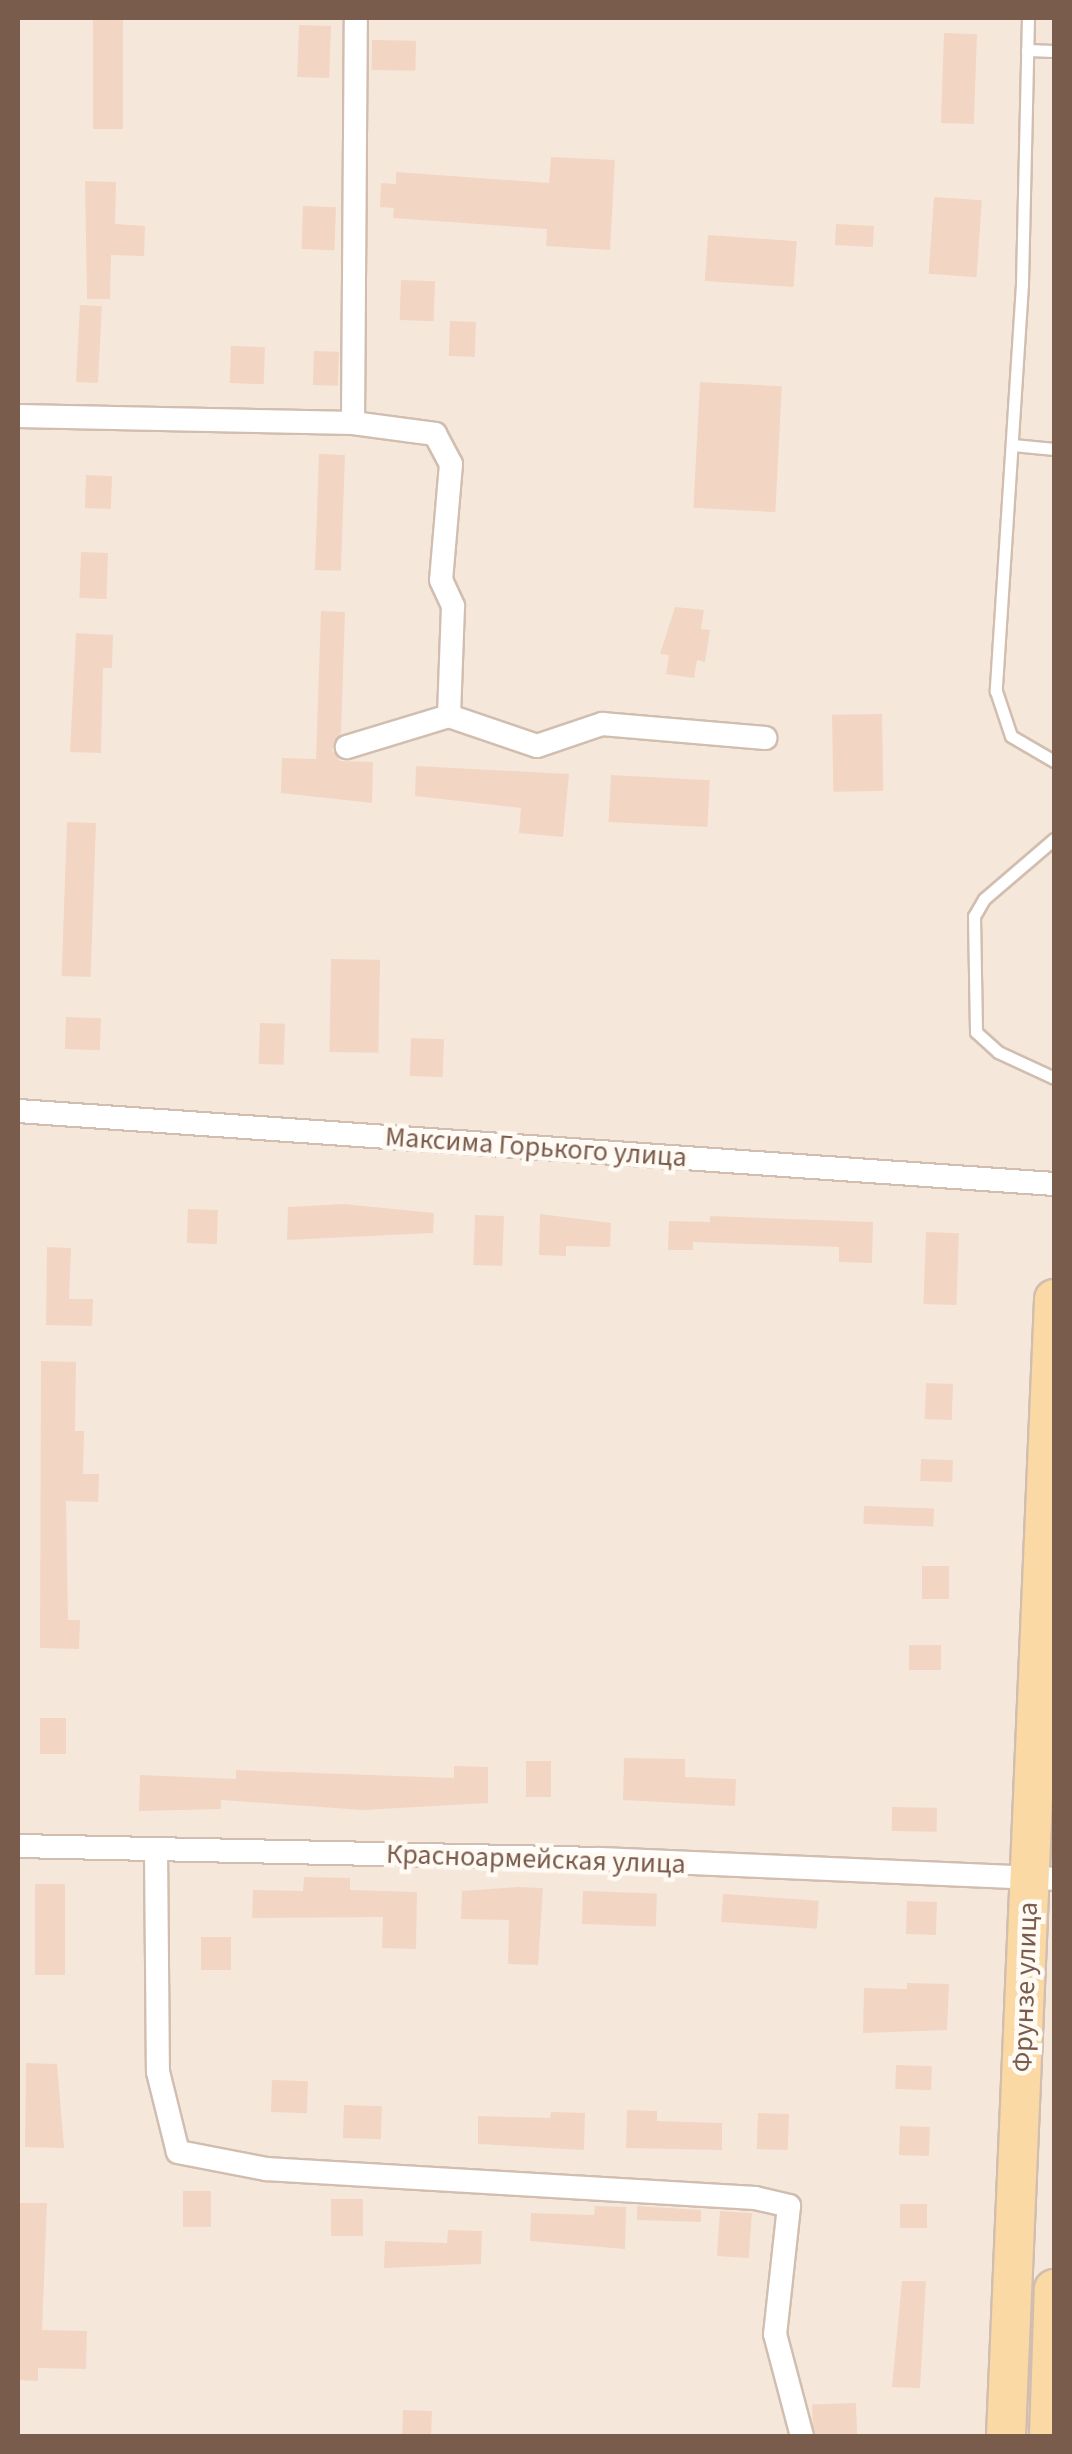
<!DOCTYPE html>
<html>
<head>
<meta charset="utf-8">
<style>
	body { margin:0 }
	#map { position:relative; width:1072px; height:2454px; overflow:hidden; background:#fdf6ec; font-family:"Source Sans 3",sans-serif }
	div>[style] { position:absolute }
	.residential>* { inset:0; background:#f5e8da; transform-origin:0 0 }
	.building>* { inset:0; background:#f3d5c3; transform-origin:0 0 }
	.roads { filter:drop-shadow(2px 0 #d1beb0) drop-shadow(-2px 0 #d1beb0) drop-shadow(0 2px #d1beb0) drop-shadow(0 -2px #d1beb0) }
	.service>* { height:11px; margin:-5.5px; padding:0 5.5px; transform-origin:5.5px; border-radius:5.5px; background:#fff }
	.minor>* { height:22px; margin:-11px; padding:0 11px; transform-origin:11px; border-radius:11px; background:#fff }
	.primary>* { height:38px; margin:-19px; padding:0 19px; transform-origin:19px; border-radius:19px; background:#fbd9a5 }
	span { translate:-50% -50%; white-space:nowrap; text-align:center; line-height:1.15; -webkit-text-stroke:9px #fffaf3; paint-order:stroke }
	.street-label { font-size:28px; color:#7a5c4d }
	.frame { position:absolute; inset:0; border:20px solid #7a5c4d; pointer-events:none }
</style>
</head>
<body>
<div id="map">
	<div class="residential">
		<i style="left:18px;top:18px;width:1036px;height:2418px"></i>
	</div>
	<div class="building">
		<i style="left:93px;top:18px;width:30px;height:111px"></i>
		<i style="left:299px;top:25px;width:32px;height:52px;rotate:2deg"></i>
		<i style="left:944px;top:33px;width:33px;height:90px;rotate:2deg"></i>
		<i style="left:372px;top:40px;width:44px;height:30px;rotate:1deg"></i>
		<i style="clip-path:polygon(551px 157px,615px 160px,610px 250px,546px 246px,547px 229px,393px 218px,394px 208px,380px 207px,381px 183px,396px 184px,396px 172px,549px 183px)"></i>
		<i style="clip-path:polygon(85px 181px,116px 182px,115px 224px,145px 226px,144px 256px,111px 255px,110px 299px,87px 299px)"></i>
		<i style="left:934px;top:197px;width:48px;height:77px;rotate:4deg"></i>
		<i style="left:303px;top:206px;width:33px;height:43px;rotate:2deg"></i>
		<i style="left:836px;top:224px;width:38px;height:21px;rotate:3deg"></i>
		<i style="left:708px;top:235px;width:89px;height:46px;rotate:4deg"></i>
		<i style="left:401px;top:280px;width:34px;height:40px;rotate:2deg"></i>
		<i style="left:80px;top:305px;width:22px;height:77px;rotate:3deg"></i>
		<i style="left:450px;top:321px;width:26px;height:35px;rotate:2deg"></i>
		<i style="left:231px;top:346px;width:34px;height:37px;rotate:2deg"></i>
		<i style="left:314px;top:351px;width:25px;height:34px;rotate:2deg"></i>
		<i style="left:700px;top:382px;width:82px;height:126px;rotate:3deg"></i>
		<i style="left:319px;top:454px;width:26px;height:116px;rotate:2deg"></i>
		<i style="left:86px;top:475px;width:26px;height:33px;rotate:2deg"></i>
		<i style="left:81px;top:552px;width:27px;height:46px;rotate:2deg"></i>
		<i style="clip-path:polygon(675px 607px,704px 610px,701px 629px,710px 630px,705px 662px,697px 660px,694px 678px,666px 674px,669px 655px,660px 654px)"></i>
		<i style="clip-path:polygon(321px 611px,345px 612px,341px 733px,332px 750px,340px 761px,373px 762px,372px 803px,281px 793px,282px 758px,316px 759px)"></i>
		<i style="clip-path:polygon(76px 633px,113px 635px,112px 668px,103px 668px,101px 753px,70px 752px)"></i>
		<i style="left:882px;top:714px;width:77px;height:50px;rotate:89deg"></i>
		<i style="clip-path:polygon(416px 766px,569px 774px,563px 837px,519px 833px,521px 808px,415px 796px)"></i>
		<i style="left:611px;top:775px;width:99px;height:47px;rotate:3deg"></i>
		<i style="left:67px;top:822px;width:29px;height:154px;rotate:2deg"></i>
		<i style="left:331px;top:959px;width:49px;height:93px;rotate:1deg"></i>
		<i style="left:66px;top:1017px;width:35px;height:32px;rotate:2deg"></i>
		<i style="left:260px;top:1023px;width:25px;height:41px;rotate:2deg"></i>
		<i style="left:411px;top:1038px;width:33px;height:38px;rotate:2deg"></i>
		<i style="clip-path:polygon(344px 1204px,434px 1213px,433px 1233px,287px 1240px,288px 1207px)"></i>
		<i style="left:188px;top:1209px;width:30px;height:34px;rotate:2deg"></i>
		<i style="clip-path:polygon(540px 1214px,611px 1223px,610px 1247px,566px 1246px,566px 1256px,539px 1255px)"></i>
		<i style="left:475px;top:1215px;width:29px;height:50px;rotate:2deg"></i>
		<i style="clip-path:polygon(710px 1216px,873px 1222px,872px 1263px,839px 1262px,839px 1247px,693px 1242px,693px 1250px,668px 1250px,669px 1221px,710px 1222px)"></i>
		<i style="left:926px;top:1232px;width:33px;height:72px;rotate:2deg"></i>
		<i style="clip-path:polygon(47px 1247px,71px 1248px,69px 1299px,93px 1299px,92px 1326px,46px 1325px)"></i>
		<i style="clip-path:polygon(41px 1361px,76px 1362px,75px 1431px,84px 1431px,83px 1474px,99px 1474px,98px 1502px,66px 1501px,68px 1620px,80px 1620px,79px 1649px,40px 1648px)"></i>
		<i style="left:926px;top:1383px;width:27px;height:36px;rotate:2deg"></i>
		<i style="left:921px;top:1459px;width:32px;height:22px;rotate:2deg"></i>
		<i style="left:864px;top:1506px;width:70px;height:18px;rotate:2deg"></i>
		<i style="left:922px;top:1566px;width:27px;height:33px"></i>
		<i style="left:909px;top:1645px;width:32px;height:25px"></i>
		<i style="left:40px;top:1718px;width:26px;height:36px"></i>
		<i style="clip-path:polygon(624px 1758px,685px 1759px,685px 1777px,736px 1779px,735px 1806px,623px 1800px)"></i>
		<i style="left:526px;top:1761px;width:25px;height:36px"></i>
		<i style="clip-path:polygon(454px 1766px,488px 1767px,488px 1803px,363px 1810px,221px 1800px,221px 1809px,139px 1811px,140px 1775px,236px 1779px,236px 1770px,454px 1778px)"></i>
		<i style="left:892px;top:1807px;width:45px;height:24px;rotate:1deg"></i>
		<i style="clip-path:polygon(304px 1877px,350px 1878px,350px 1890px,417px 1892px,416px 1949px,382px 1948px,383px 1917px,252px 1918px,253px 1890px,303px 1891px)"></i>
		<i style="left:35px;top:1884px;width:30px;height:91px"></i>
		<i style="clip-path:polygon(518px 1887px,543px 1888px,538px 1965px,508px 1964px,509px 1920px,461px 1919px,462px 1891px)"></i>
		<i style="left:583px;top:1891px;width:74px;height:33px;rotate:2deg"></i>
		<i style="left:723px;top:1894px;width:96px;height:28px;rotate:4deg"></i>
		<i style="left:907px;top:1901px;width:30px;height:33px;rotate:2deg"></i>
		<i style="left:201px;top:1937px;width:30px;height:33px"></i>
		<i style="clip-path:polygon(907px 1983px,949px 1984px,947px 2030px,863px 2033px,864px 1988px,907px 1989px)"></i>
		<i style="clip-path:polygon(26px 2063px,57px 2064px,64px 2148px,25px 2147px)"></i>
		<i style="left:896px;top:2065px;width:36px;height:24px;rotate:2deg"></i>
		<i style="left:272px;top:2080px;width:36px;height:32px;rotate:2deg"></i>
		<i style="left:344px;top:2105px;width:38px;height:33px;rotate:2deg"></i>
		<i style="clip-path:polygon(627px 2110px,657px 2111px,657px 2121px,722px 2123px,722px 2150px,626px 2148px)"></i>
		<i style="clip-path:polygon(551px 2112px,585px 2113px,584px 2150px,478px 2144px,478px 2116px,550px 2118px)"></i>
		<i style="left:758px;top:2113px;width:31px;height:36px;rotate:2deg"></i>
		<i style="left:900px;top:2126px;width:30px;height:29px;rotate:2deg"></i>
		<i style="left:183px;top:2191px;width:28px;height:36px"></i>
		<i style="left:331px;top:2199px;width:32px;height:37px"></i>
		<i style="clip-path:polygon(20px 2203px,47px 2203px,42px 2330px,87px 2331px,86px 2369px,38px 2368px,38px 2381px,18px 2380px)"></i>
		<i style="left:900px;top:2204px;width:27px;height:24px"></i>
		<i style="clip-path:polygon(595px 2206px,626px 2207px,625px 2249px,530px 2241px,531px 2213px,594px 2215px)"></i>
		<i style="clip-path:polygon(637px 2206px,701px 2210px,701px 2222px,637px 2220px)"></i>
		<i style="left:720px;top:2211px;width:32px;height:45px;rotate:4deg"></i>
		<i style="clip-path:polygon(448px 2230px,482px 2231px,481px 2264px,384px 2268px,385px 2241px,447px 2243px)"></i>
		<i style="clip-path:polygon(902px 2281px,926px 2281px,920px 2388px,892px 2387px)"></i>
		<i style="left:856px;top:2403px;width:33px;height:44px;rotate:88deg"></i>
		<i style="left:403px;top:2410px;width:29px;height:26px;rotate:2deg"></i>
	</div>
	<div class="roads">
		<div class="service">
			<i style="left:1028px;top:18px;width:266px;rotate:91.3deg"></i>
			<i style="left:1022px;top:284px;width:408px;rotate:93.7deg"></i>
			<i style="left:996px;top:691px;width:47px;rotate:71.6deg"></i>
			<i style="left:1011px;top:736px;width:50px;rotate:30.2deg"></i>
			<i style="left:1027px;top:50px;width:27px;rotate:2deg"></i>
			<i style="left:1013px;top:445px;width:41px;rotate:5.6deg"></i>
			<i style="left:1054px;top:839px;width:92px;rotate:139.4deg"></i>
			<i style="left:984px;top:899px;width:20px;rotate:120deg"></i>
			<i style="left:974px;top:916px;width:116px;rotate:89deg"></i>
			<i style="left:976px;top:1032px;width:30px;rotate:42deg"></i>
			<i style="left:998px;top:1052px;width:62px;rotate:24.9deg"></i>
		</div>
		<div class="minor">
			<i style="left:18px;top:416px;width:335px;rotate:1.2deg"></i>
			<i style="left:353px;top:423px;width:83px;rotate:7.6deg"></i>
			<i style="left:435px;top:434px;width:34px;rotate:62deg"></i>
			<i style="left:451px;top:464px;width:116px;rotate:94.9deg"></i>
			<i style="left:441px;top:580px;width:29px;rotate:65deg"></i>
			<i style="left:453px;top:606px;width:110px;rotate:92.1deg"></i>
			<i style="left:449px;top:716px;width:107px;rotate:163.1deg"></i>
			<i style="left:353px;top:423px;width:405px;rotate:-89.6deg"></i>
			<i style="left:449px;top:716px;width:93px;rotate:18.8deg"></i>
			<i style="left:537px;top:746px;width:69px;rotate:-18.7deg"></i>
			<i style="left:602px;top:724px;width:164px;rotate:4.9deg"></i>
			<i style="left:18px;top:1111px;width:1039px;rotate:4.03deg"></i>
			<i style="left:18px;top:1846px;width:582px;rotate:1.28deg"></i>
			<i style="left:600px;top:1859px;width:454px;rotate:2.5deg"></i>
			<i style="left:156px;top:1849px;width:223px;rotate:89.5deg"></i>
			<i style="left:158px;top:2072px;width:82px;rotate:76deg"></i>
			<i style="left:178px;top:2152px;width:90px;rotate:10.9deg"></i>
			<i style="left:266px;top:2169px;width:490px;rotate:3.4deg"></i>
			<i style="left:755px;top:2198px;width:35px;rotate:13deg"></i>
			<i style="left:789px;top:2206px;width:129px;rotate:96.2deg"></i>
			<i style="left:775px;top:2334px;width:106px;rotate:75.2deg"></i>
		</div>
		<div class="primary">
			<i style="left:1006px;top:2436px;width:1138px;rotate:-87.58deg"></i>
			<i style="left:1049px;top:2436px;width:147px;rotate:-88.1deg"></i>
		</div>
	</div>
	<div class="street-label">
		<span style="left:536px;top:1147px;rotate:4deg">Максима Горького улица</span>
		<span style="left:536px;top:1859px;rotate:2deg">Красноармейская улица</span>
		<span style="left:1025px;top:1987px;rotate:-88deg">Фрунзе улица</span>
	</div>
	<div class="frame"></div>
</div>
</body>
</html>
